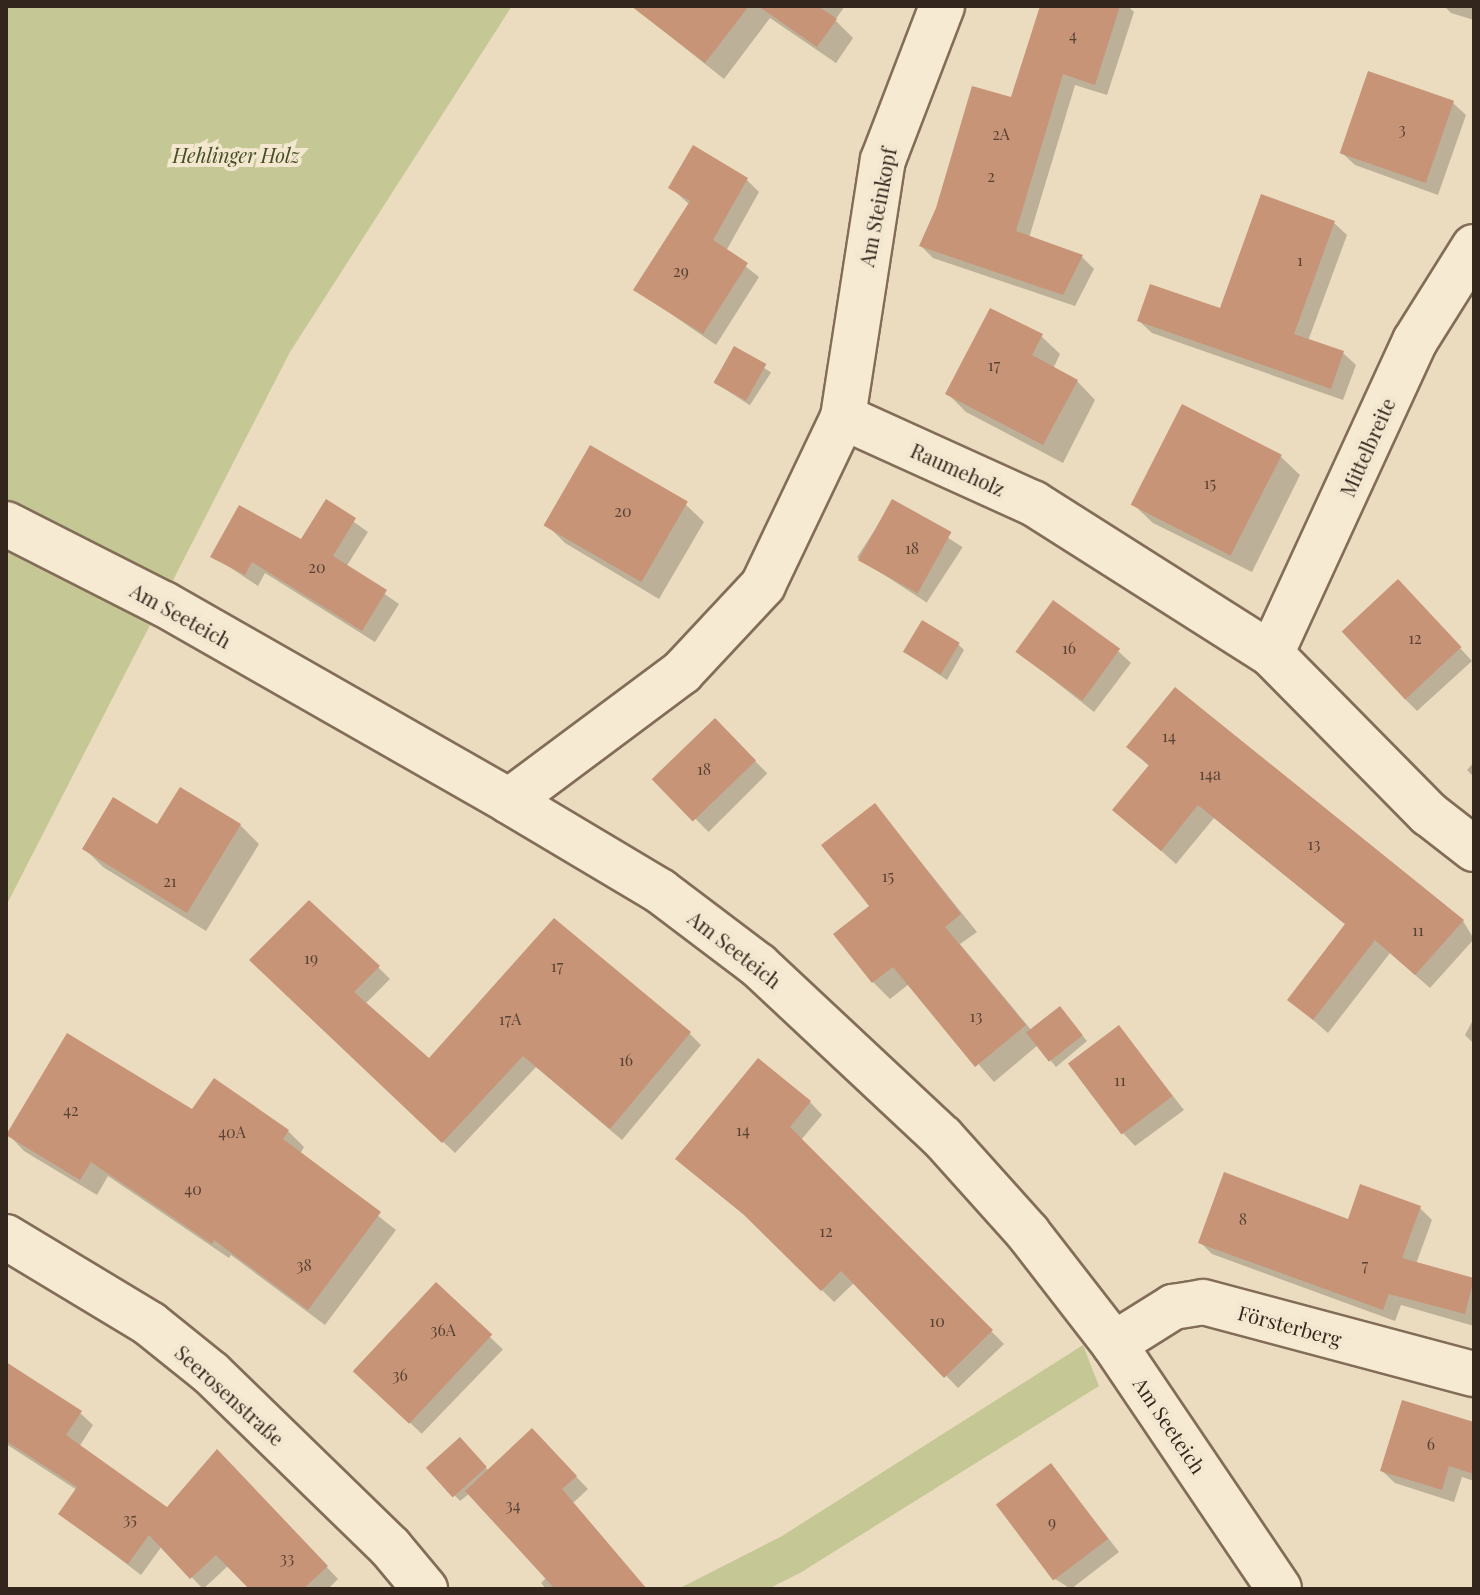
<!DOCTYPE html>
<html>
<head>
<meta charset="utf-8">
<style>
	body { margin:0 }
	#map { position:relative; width:1480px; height:1595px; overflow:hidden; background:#ebdcc0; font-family:"Playfair Display",serif }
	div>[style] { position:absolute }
	.green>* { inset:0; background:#c5c895 }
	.shadow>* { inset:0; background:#0003; transform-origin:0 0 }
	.building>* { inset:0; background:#c79477; transform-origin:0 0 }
	.roads { filter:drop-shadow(2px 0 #836d59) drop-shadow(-2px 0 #836d59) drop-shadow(0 2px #836d59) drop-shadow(0 -2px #836d59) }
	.minor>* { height:44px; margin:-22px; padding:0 22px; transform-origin:22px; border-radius:22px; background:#f6ead2 }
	span { translate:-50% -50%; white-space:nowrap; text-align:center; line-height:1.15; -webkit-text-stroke:8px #f3e7cf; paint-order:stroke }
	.number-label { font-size:16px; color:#584234 }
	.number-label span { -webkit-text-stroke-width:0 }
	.park-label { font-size:20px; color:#464e24; font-style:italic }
	.street-label { font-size:20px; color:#33261d }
	.frame { position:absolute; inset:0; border:8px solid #33261d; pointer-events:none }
</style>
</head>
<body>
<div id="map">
	<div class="green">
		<i style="clip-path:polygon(6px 6px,512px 6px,290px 352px,6px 906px)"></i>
		<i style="clip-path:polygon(1083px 1345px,1099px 1386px,800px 1573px,768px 1589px,678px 1589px,782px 1536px)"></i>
	</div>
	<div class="shadow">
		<i style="clip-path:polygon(632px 6px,845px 6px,835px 20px,853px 38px,836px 63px,770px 18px,724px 79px)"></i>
		<i style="clip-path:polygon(1042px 6px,1128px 6px,1134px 12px,1107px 95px,1075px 85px,1029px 238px,1082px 257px,1094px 269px,1075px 306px,933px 258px,921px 246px,1013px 100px)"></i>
		<i style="clip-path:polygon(1444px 6px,1474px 6px,1474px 20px,1451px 13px)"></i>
		<i style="clip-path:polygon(1453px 103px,1466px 115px,1438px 195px,1355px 165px,1342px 153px)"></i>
		<i style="clip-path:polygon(747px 180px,759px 192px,726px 251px,759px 277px,716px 345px,635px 289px,690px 205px,671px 188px)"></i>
		<i style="clip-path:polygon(1334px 223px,1347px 235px,1308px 341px,1343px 353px,1356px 365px,1343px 400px,1152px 333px,1139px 321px,1221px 311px)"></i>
		<i style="clip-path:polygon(1041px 336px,1060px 354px,1053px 369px,1077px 381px,1095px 400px,1063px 463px,966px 412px,948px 394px)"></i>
		<i style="left:735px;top:349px;width:43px;height:39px;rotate:33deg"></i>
		<i style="clip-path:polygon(1183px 407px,1281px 457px,1300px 475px,1252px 572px,1153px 523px,1134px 505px)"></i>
		<i style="clip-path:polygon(326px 502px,368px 532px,346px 567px,399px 604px,375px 642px,265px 573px,258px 586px,213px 556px,302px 542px)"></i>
		<i style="left:893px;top:502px;width:83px;height:66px;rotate:33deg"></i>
		<i style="clip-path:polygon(685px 504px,704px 522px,659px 599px,565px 543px,546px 524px)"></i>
		<i style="clip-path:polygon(1410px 594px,1472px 661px,1417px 711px,1405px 699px)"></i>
		<i style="clip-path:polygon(959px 645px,964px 650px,947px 680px,905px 652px)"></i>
		<i style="clip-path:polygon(1017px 651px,1118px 651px,1131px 663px,1094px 712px)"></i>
		<i style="left:715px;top:721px;width:74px;height:83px;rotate:45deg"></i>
		<i style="clip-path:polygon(1129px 747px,1463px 921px,1474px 939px,1430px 988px,1390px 953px,1328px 1033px,1290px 1000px,1346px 925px,1214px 818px,1176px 864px,1115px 810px,1150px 767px)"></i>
		<i style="clip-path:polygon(1474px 762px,1474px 777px,1467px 770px)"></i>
		<i style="clip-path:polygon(181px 790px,240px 825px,259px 844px,206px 931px,103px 867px,84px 848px,158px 827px)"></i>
		<i style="clip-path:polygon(875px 805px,977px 932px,960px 944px,1032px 1031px,1065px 1014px,1087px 1041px,1056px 1067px,1038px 1045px,994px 1082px,909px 984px,890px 999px,873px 982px)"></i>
		<i style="clip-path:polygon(252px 960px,378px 967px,390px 979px,365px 1004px,429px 1061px,689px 1033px,701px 1045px,622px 1140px,536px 1067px,455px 1153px)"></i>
		<i style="clip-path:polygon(1474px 1018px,1474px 1044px,1465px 1035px)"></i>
		<i style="clip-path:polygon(1119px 1027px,1184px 1110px,1135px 1146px,1123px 1133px)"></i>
		<i style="clip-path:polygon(810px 1102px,822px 1115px,801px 1140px,1004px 1344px,958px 1388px,855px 1282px,834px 1302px,758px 1226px,691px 1171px)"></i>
		<i style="clip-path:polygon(193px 1112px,288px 1131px,304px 1147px,300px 1154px,396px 1230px,325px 1325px,231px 1255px,229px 1258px,108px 1176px,97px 1195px,24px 1151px,8px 1134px)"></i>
		<i style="clip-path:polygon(1420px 1208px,1432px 1220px,1416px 1264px,1474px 1280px,1474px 1326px,1401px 1305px,1395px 1321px,1212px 1254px,1200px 1242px)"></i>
		<i style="left:436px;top:1285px;width:93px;height:117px;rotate:44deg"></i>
		<i style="clip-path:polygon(6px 1365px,80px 1413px,93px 1425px,79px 1447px,167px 1510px,229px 1464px,338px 1579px,328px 1589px,251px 1589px,229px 1565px,203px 1589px,162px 1546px,141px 1575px,61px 1514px,77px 1490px,6px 1444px)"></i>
		<i style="clip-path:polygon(1474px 1424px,1474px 1481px,1462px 1477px,1454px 1502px,1395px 1483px,1382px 1471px)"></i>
		<i style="clip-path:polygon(532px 1431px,588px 1489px,573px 1503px,646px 1589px,546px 1589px,541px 1583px,547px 1577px,470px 1493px,460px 1501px,429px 1468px,460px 1440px,489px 1471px)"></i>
		<i style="clip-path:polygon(1051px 1465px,1119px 1552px,1071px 1589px,1055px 1579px,999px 1505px)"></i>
	</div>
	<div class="building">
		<i style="clip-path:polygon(631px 6px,749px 6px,705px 63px)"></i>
		<i style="clip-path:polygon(758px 6px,818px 6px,837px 19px,817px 47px)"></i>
		<i style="clip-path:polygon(1040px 6px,1120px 6px,1095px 85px,1063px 74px,1016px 231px,1083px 255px,1063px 295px,919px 246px,936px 208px,972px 86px,1011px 97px)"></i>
		<i style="left:1368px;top:71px;width:91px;height:87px;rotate:19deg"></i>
		<i style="clip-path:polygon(693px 145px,748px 178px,713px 240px,748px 263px,703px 334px,633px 290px,690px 201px,668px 188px)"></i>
		<i style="clip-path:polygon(1261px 194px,1335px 221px,1294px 334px,1344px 351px,1331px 389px,1137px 321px,1150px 284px,1220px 308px)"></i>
		<i style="clip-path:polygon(990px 308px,1043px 334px,1032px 355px,1078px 380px,1043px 445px,945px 394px)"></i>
		<i style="left:734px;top:346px;width:37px;height:42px;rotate:29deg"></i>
		<i style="left:1182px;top:404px;width:112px;height:113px;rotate:27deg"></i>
		<i style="left:590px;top:445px;width:113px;height:93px;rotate:30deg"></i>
		<i style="clip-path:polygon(326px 499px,356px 518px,333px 556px,387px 590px,362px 631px,252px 562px,245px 575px,210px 557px,239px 505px,301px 539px)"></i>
		<i style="left:892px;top:499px;width:68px;height:70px;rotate:29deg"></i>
		<i style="left:1398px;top:579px;width:93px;height:77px;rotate:47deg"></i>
		<i style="left:1053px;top:600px;width:83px;height:64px;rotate:36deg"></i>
		<i style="left:922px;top:620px;width:44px;height:37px;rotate:31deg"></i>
		<i style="clip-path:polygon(1175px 687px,1464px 920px,1415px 975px,1375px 940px,1313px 1020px,1287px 1000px,1345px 924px,1198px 805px,1161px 851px,1112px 810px,1149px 765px,1126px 747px)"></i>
		<i style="left:715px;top:718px;width:59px;height:88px;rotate:46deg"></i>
		<i style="clip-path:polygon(180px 787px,241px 824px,187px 913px,82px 849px,113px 797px,157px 824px)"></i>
		<i style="clip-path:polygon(875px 803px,961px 914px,945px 927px,1026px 1025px,975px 1067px,893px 967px,872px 983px,833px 934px,869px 906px,821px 845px)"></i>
		<i style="clip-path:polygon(309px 900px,380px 966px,354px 992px,429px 1058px,554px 918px,691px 1032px,610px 1129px,523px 1056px,442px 1143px,249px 960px)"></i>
		<i style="left:1060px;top:1006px;width:37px;height:43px;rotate:52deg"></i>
		<i style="left:1119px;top:1025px;width:89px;height:64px;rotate:53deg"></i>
		<i style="clip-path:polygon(67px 1033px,192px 1109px,214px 1078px,289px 1130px,283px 1139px,381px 1212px,308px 1310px,214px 1240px,212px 1244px,91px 1162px,80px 1180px,6px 1135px)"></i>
		<i style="clip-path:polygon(758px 1058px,811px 1101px,790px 1127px,993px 1330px,944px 1378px,841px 1271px,821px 1291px,743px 1214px,675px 1159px)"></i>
		<i style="clip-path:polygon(1224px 1172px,1348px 1219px,1360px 1184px,1421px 1206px,1402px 1258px,1474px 1278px,1465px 1314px,1389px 1294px,1383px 1310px,1198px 1243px)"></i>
		<i style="left:436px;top:1282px;width:77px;height:122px;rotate:43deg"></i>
		<i style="clip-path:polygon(6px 1362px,82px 1411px,66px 1435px,167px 1507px,217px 1449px,328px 1566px,303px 1589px,249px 1589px,216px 1555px,190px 1579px,149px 1535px,128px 1564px,58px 1514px,77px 1487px,6px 1441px)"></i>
		<i style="clip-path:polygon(1402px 1400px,1474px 1422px,1474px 1474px,1449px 1466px,1442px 1490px,1380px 1471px)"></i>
		<i style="clip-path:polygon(532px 1428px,577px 1476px,562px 1489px,647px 1589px,555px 1589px,465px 1491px)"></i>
		<i style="left:460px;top:1437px;width:40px;height:46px;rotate:48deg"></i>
		<i style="left:1051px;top:1463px;width:95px;height:69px;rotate:53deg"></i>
	</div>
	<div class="roads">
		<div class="minor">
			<i style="left:843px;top:417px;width:209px;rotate:24.4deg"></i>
			<i style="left:1033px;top:503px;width:282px;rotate:32.4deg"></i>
			<i style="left:1271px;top:654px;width:225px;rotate:45.4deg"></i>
			<i style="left:1429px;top:814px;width:57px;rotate:37.9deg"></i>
			<i style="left:6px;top:524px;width:177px;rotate:26.9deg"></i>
			<i style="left:164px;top:604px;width:397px;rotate:29.7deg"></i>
			<i style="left:509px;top:801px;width:176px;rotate:30.8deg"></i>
			<i style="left:660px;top:891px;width:123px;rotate:37.1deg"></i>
			<i style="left:758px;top:965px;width:252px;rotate:43.1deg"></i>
			<i style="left:942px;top:1137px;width:129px;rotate:48.1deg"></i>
			<i style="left:1028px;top:1233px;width:140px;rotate:52.2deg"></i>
			<i style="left:1114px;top:1344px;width:295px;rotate:56deg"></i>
			<i style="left:1271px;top:654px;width:345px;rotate:-65.3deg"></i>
			<i style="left:1415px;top:341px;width:111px;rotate:-57.9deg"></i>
			<i style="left:509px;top:801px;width:216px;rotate:-36.7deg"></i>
			<i style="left:682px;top:672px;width:119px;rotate:-47deg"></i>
			<i style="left:763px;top:585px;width:186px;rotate:-64.5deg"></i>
			<i style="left:843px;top:417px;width:260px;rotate:-81.2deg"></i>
			<i style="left:883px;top:160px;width:165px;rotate:-69deg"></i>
			<i style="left:6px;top:1237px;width:168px;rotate:31.1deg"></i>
			<i style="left:150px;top:1324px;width:78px;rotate:38.8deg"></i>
			<i style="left:211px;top:1373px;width:250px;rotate:44.2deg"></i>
			<i style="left:390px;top:1547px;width:55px;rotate:50.2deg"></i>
			<i style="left:1114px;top:1344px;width:70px;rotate:-32.1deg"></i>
			<i style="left:1173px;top:1307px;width:30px;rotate:-9deg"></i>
			<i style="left:1203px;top:1302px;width:280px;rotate:14.9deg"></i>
		</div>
	</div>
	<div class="number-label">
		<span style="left:1073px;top:35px">4</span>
		<span style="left:1402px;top:129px">3</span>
		<span style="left:1001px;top:134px">2A</span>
		<span style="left:991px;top:176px">2</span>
		<span style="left:1300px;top:260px">1</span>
		<span style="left:681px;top:271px">29</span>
		<span style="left:994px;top:365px">17</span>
		<span style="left:1210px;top:483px">15</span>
		<span style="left:623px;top:511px">20</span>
		<span style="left:912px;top:548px">18</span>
		<span style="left:317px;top:567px">20</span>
		<span style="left:1415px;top:638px">12</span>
		<span style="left:1069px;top:648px">16</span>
		<span style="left:1169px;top:736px">14</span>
		<span style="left:704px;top:769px">18</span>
		<span style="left:1210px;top:774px">14a</span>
		<span style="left:1314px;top:844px">13</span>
		<span style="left:888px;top:876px">15</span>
		<span style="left:170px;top:881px">21</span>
		<span style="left:1418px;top:930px">11</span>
		<span style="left:311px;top:958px">19</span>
		<span style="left:557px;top:966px">17</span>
		<span style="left:976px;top:1016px">13</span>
		<span style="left:510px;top:1019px">17A</span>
		<span style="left:626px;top:1060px">16</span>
		<span style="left:1120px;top:1080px">11</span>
		<span style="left:71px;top:1110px">42</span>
		<span style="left:743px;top:1130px">14</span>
		<span style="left:232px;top:1132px">40A</span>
		<span style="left:193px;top:1189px">40</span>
		<span style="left:1243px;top:1219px">8</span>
		<span style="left:826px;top:1231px">12</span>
		<span style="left:304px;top:1265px">38</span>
		<span style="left:1365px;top:1265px">7</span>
		<span style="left:937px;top:1321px">10</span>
		<span style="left:443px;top:1330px">36A</span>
		<span style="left:400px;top:1375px">36</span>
		<span style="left:1431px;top:1444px">6</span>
		<span style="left:513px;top:1505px">34</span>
		<span style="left:130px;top:1519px">35</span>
		<span style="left:1052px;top:1522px">9</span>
		<span style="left:287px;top:1558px">33</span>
	</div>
	<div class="park-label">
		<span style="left:236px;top:154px">Hehlinger Holz</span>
	</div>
	<div class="street-label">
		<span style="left:877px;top:207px;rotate:-79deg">Am Steinkopf</span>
		<span style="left:1367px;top:447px;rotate:-66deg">Mittelbreite</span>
		<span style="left:958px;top:469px;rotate:24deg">Raumeholz</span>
		<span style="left:181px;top:615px;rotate:29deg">Am Seeteich</span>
		<span style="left:735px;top:949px;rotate:38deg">Am Seeteich</span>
		<span style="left:1290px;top:1325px;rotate:15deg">Försterberg</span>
		<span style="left:230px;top:1395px;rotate:42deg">Seerosenstraße</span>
		<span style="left:1170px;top:1425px;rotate:56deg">Am Seeteich</span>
	</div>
	<div class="frame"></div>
</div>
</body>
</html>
